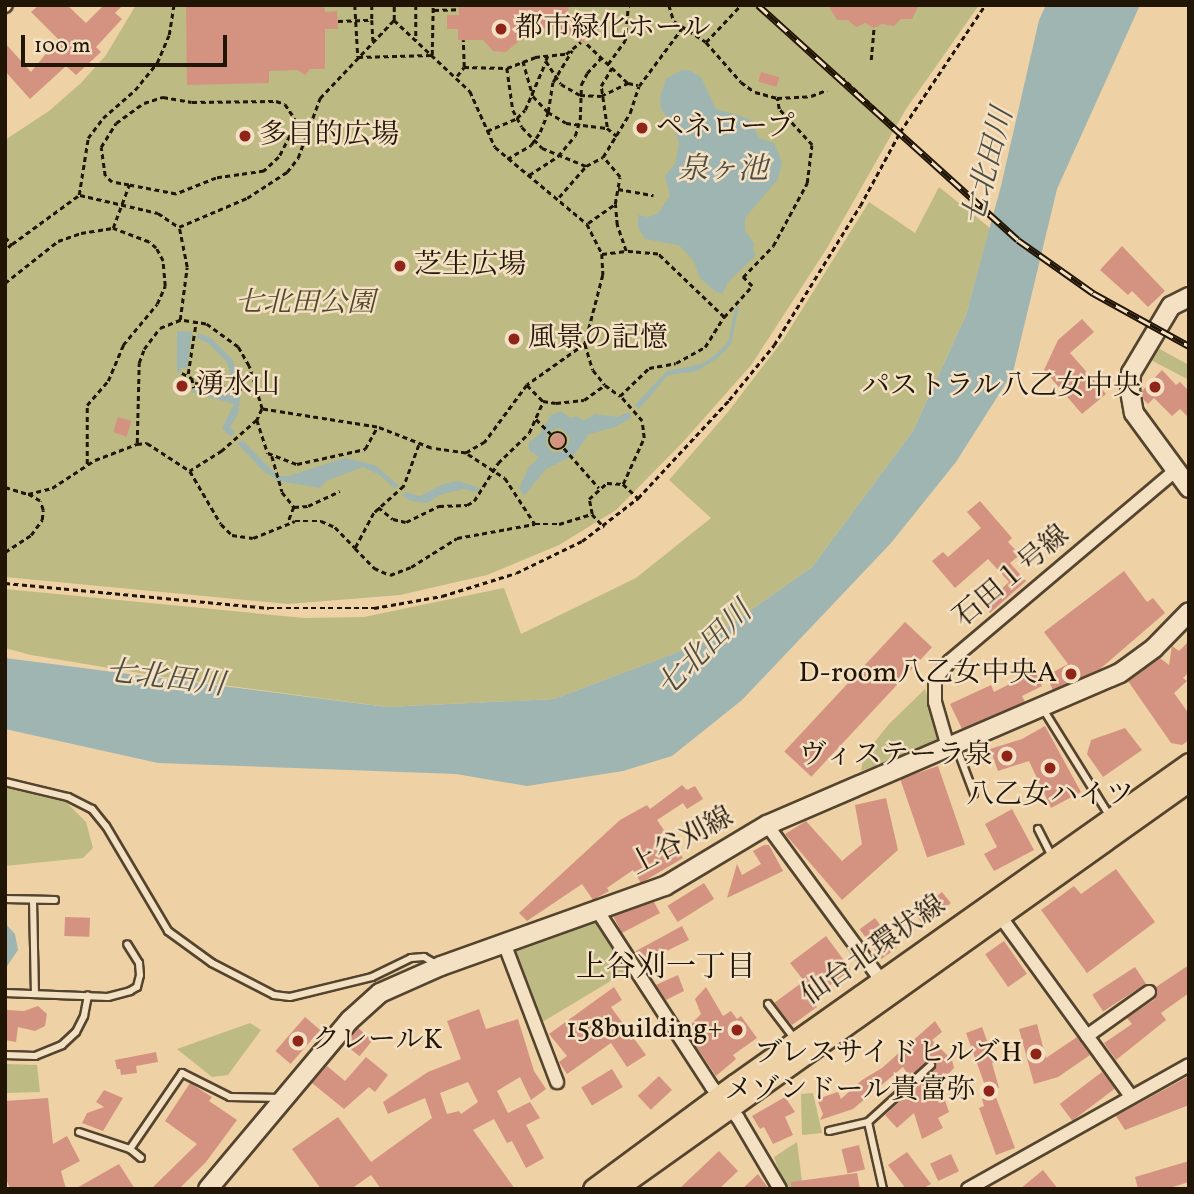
<!DOCTYPE html>
<html>
<head>
<meta charset="utf-8">
<style>
	body { margin:0 }
	#map { position:relative; width:1194px; height:1194px; overflow:hidden; background:#eed1a5; font-family:Vollkorn,"Noto Serif JP",serif }
	div>[style] { position:absolute }
	.green>* { inset:0; background:#bdba83 }
	.water>* { inset:0; background:#9eb5b2 }
	.building>* { inset:0; background:#d49380; transform-origin:0 0 }
	.round { border-radius:50% }
	.path>* { height:2.5px; margin-top:-1.25px; transform-origin:0; background:repeating-linear-gradient(90deg,#211506 0 5px,transparent 0 8.5px) }
	.path>.ring { margin:-1.25px; padding:0; box-sizing:content-box; background:none; border:2.5px solid #211506; border-radius:50% }
	.roads { filter:drop-shadow(2px 0 #54442e) drop-shadow(-2px 0 #54442e) drop-shadow(0 2px #54442e) drop-shadow(0 -2px #54442e) }
	.lane>* { height:6px; margin:-3px; padding:0 3px; transform-origin:3px; border-radius:3px; background:#f4e1c4 }
	.street>* { height:12px; margin:-6px; padding:0 6px; transform-origin:6px; border-radius:6px; background:#f4e1c4 }
	.secondary>* { height:18px; margin:-9px; padding:0 9px; transform-origin:9px; border-radius:9px; background:#f4e1c4 }
	.primary>* { height:19px; margin:-9.5px; padding:0 9.5px; transform-origin:9.5px; border-radius:9.5px; background:#eed1a5 }
	.rail>* { height:7px; margin-top:-3.5px; transform-origin:0; background:repeating-linear-gradient(90deg,#f4e1c4 0 13px,#211506 0 26px); box-sizing:border-box; border-block:2px solid #211506 }
	.dots>* { width:19px; height:19px; translate:-50% -50%; box-sizing:border-box; border:4px solid #f4e1c4; border-radius:50% }
	span { translate:-50% -50%; white-space:nowrap; text-align:center; line-height:1.15; -webkit-text-stroke:5px #f4e1c4; paint-order:stroke }
	.poi-label { font-size:28px; color:#211506 }
	.left { translate:0 -50%; text-align:left }
	.right { translate:-100% -50%; text-align:right }
	.park-label { font-size:28px; color:#50472c; font-style:italic }
	.street-label { font-size:28px; color:#211506 }
	.water-label { font-size:30px; color:#4d4d42; font-style:italic }
	.neighbourhood-label { font-size:30px; color:#211506 }
	.frame { position:absolute; inset:0; border:7px solid #211506; pointer-events:none }
	.scale { position:absolute; left:21px; top:35px; width:206px; height:32px; box-sizing:border-box; border:4px solid #211506; border-top:0; padding-left:9px; font-size:21px; line-height:24px; white-space:nowrap; color:#211506; -webkit-text-stroke:5px #f4e1c4; paint-order:stroke }
</style>
</head>
<body>
<div id="map">
	<div class="green">
		<i style="clip-path:polygon(136px 5px,979px 5px,906px 109px,827px 248px,752px 364px,683px 442px,616px 510px,559px 545px,487px 575px,400px 595px,288px 604px,5px 577px,5px 140px,49px 111px,81px 83px,106px 55px)"></i>
		<i style="clip-path:polygon(939px 187px,990px 228px,966px 315px,913px 431px,812px 567px,707px 641px,554px 699px,387px 707px,170px 678px,31px 655px,5px 648px,5px 589px,304px 618px,364px 617px,504px 588px,521px 634px,636px 578px,711px 518px,669px 480px,728px 412px,783px 340px,869px 202px,915px 233px)"></i>
		<i style="clip-path:polygon(1156px 347px,1189px 365px,1189px 380px,1149px 359px)"></i>
		<i style="clip-path:polygon(925px 689px,940px 735px,936px 745px,861px 771px,864px 755px,889px 724px)"></i>
		<i style="clip-path:polygon(5px 788px,66px 802px,86px 822px,93px 848px,83px 858px,5px 866px)"></i>
		<i style="clip-path:polygon(597px 910px,629px 970px,534px 1027px,508px 947px)"></i>
		<i style="clip-path:polygon(250px 1023px,261px 1030px,228px 1075px,212px 1077px,177px 1049px)"></i>
		<i style="clip-path:polygon(5px 1064px,37px 1065px,40px 1092px,5px 1093px)"></i>
		<i style="clip-path:polygon(813px 1093px,822px 1133px,802px 1135px,801px 1094px)"></i>
		<i style="clip-path:polygon(797px 1142px,803px 1189px,786px 1189px,774px 1157px)"></i>
	</div>
	<div class="water">
		<i style="clip-path:polygon(1046px 5px,1140px 5px,1057px 189px,1013px 372px,956px 462px,891px 543px,742px 700px,672px 756px,623px 771px,527px 786px,456px 774px,158px 763px,5px 729px,5px 658px,387px 707px,554px 699px,707px 641px,812px 567px,913px 431px,966px 315px,1001px 186px,1039px 20px)"></i>
		<i style="clip-path:polygon(682px 70px,689px 70px,701px 77px,716px 109px,750px 119px,759px 138px,774px 143px,782px 162px,778px 179px,745px 218px,745px 231px,754px 243px,753px 251px,756px 255px,728px 282px,722px 294px,716px 292px,700px 278px,693px 260px,679px 245px,645px 239px,638px 227px,638px 215px,648px 217px,658px 213px,670px 196px,665px 176px,675px 164px,679px 143px,673px 125px,661px 109px,660px 98px,666px 79px)"></i>
		<i style="clip-path:polygon(739px 305px,731px 344px,719px 357px,697px 371px,668px 375px,639px 409px,635px 405px,667px 371px,702px 364px,716px 354px,728px 342px,735px 309px)"></i>
		<i style="clip-path:polygon(177px 331px,192px 332px,187px 368px,181px 368px,181px 373px,177px 373px)"></i>
		<i style="clip-path:polygon(198px 333px,211px 338px,232px 359px,240px 384px,233px 383px,227px 362px,208px 343px,197px 338px)"></i>
		<i style="clip-path:polygon(199px 386px,241px 392px,238px 414px,230px 427px,235px 432px,231px 437px,222px 428px,234px 404px,191px 392px,192px 389px,198px 390px)"></i>
		<i style="clip-path:polygon(evenodd,561px 411px,570px 418px,578px 416px,583px 421px,595px 414px,618px 417px,628px 412px,632px 417px,615px 427px,589px 434px,574px 455px,546px 469px,524px 496px,519px 488px,529px 467px,539px 457px,529px 450px,529px 442px,540px 434px,551px 415px,561px 411px,560px 428px,569px 436px,569px 444px,561px 452px,553px 452px,547px 446px,546px 438px,550px 431px,560px 428px)"></i>
		<i style="clip-path:polygon(242px 440px,278px 476px,288px 476px,345px 458px,375px 465px,399px 486px,395px 489px,380px 475px,363px 467px,326px 481px,320px 488px,279px 481px,262px 470px,238px 444px)"></i>
		<i style="clip-path:polygon(459px 481px,479px 488px,477px 492px,463px 489px,440px 495px,427px 503px,410px 501px,402px 495px,405px 492px,420px 496px,443px 484px)"></i>
		<i style="clip-path:polygon(5px 923px,15px 934px,18px 950px,5px 969px)"></i>
	</div>
	<div class="building">
		<i style="clip-path:polygon(39px 5px,67px 5px,86px 23px,104px 5px,123px 5px,115px 13px,122px 19px,96px 47px,101px 52px,76px 75px,66px 66px,30px 99px,5px 71px,5px 43px,31px 72px,58px 39px,31px 12px)"></i>
		<i style="clip-path:polygon(186px 5px,324px 5px,325px 12px,337px 11px,338px 29px,325px 29px,325px 69px,310px 69px,305px 75px,298px 70px,269px 71px,269px 83px,187px 85px)"></i>
		<i style="clip-path:polygon(459px 5px,569px 5px,568px 14px,586px 44px,556px 27px,544px 28px,536px 37px,520px 40px,506px 52px,493px 51px,483px 40px,458px 40px,458px 29px,447px 29px,447px 15px,459px 15px)"></i>
		<i style="clip-path:polygon(828px 5px,919px 5px,912px 19px,901px 19px,894px 26px,882px 24px,874px 28px,865px 23px,856px 27px,848px 20px,837px 20px)"></i>
		<i style="left:761px;top:72px;width:19px;height:10px;rotate:16deg"></i>
		<i style="clip-path:polygon(1122px 246px,1165px 291px,1148px 307px,1132px 291px,1128px 295px,1100px 270px)"></i>
		<i style="clip-path:polygon(1082px 319px,1094px 332px,1070px 353px,1106px 394px,1082px 414px,1044px 370px,1058px 340px)"></i>
		<i style="clip-path:polygon(1162px 370px,1176px 385px,1180px 382px,1189px 391px,1189px 418px,1180px 409px,1172px 416px,1154px 398px,1148px 404px,1143px 399px,1142px 391px)"></i>
		<i style="left:118px;top:417px;width:14px;height:16px;rotate:17deg"></i>
		<i class="round" style="left:551px;top:434px;width:14px;height:14px"></i>
		<i style="clip-path:polygon(980px 501px,1012px 538px,1008px 542px,1020px 555px,1010px 563px,1026px 581px,990px 613px,983px 605px,1009px 582px,988px 559px,955px 588px,932px 561px,943px 552px,948px 557px,981px 528px,967px 512px)"></i>
		<i style="clip-path:polygon(1124px 571px,1147px 602px,1153px 598px,1165px 613px,1100px 669px,1053px 690px,1046px 676px,1068px 664px,1044px 632px)"></i>
		<i style="left:905px;top:622px;width:37px;height:177px;rotate:43deg"></i>
		<i style="clip-path:polygon(1189px 641px,1189px 672px,1183px 678px,1187px 681px,1174px 693px,1189px 714px,1189px 740px,1182px 745px,1171px 743px,1128px 681px,1160px 658px,1169px 665px,1172px 646px,1179px 651px)"></i>
		<i style="clip-path:polygon(1035px 671px,1042px 686px,1022px 696px,1025px 702px,962px 729px,950px 704px,991px 685px,994px 692px)"></i>
		<i style="clip-path:polygon(1045px 726px,1081px 792px,1051px 808px,1029px 761px,998px 771px,990px 749px,1022px 739px)"></i>
		<i style="clip-path:polygon(1125px 728px,1142px 750px,1103px 777px,1087px 754px,1091px 740px)"></i>
		<i style="left:938px;top:766px;width:83px;height:40px;rotate:71deg"></i>
		<i style="clip-path:polygon(682px 785px,687px 790px,695px 786px,703px 799px,687px 809px,683px 803px,657px 820px,683px 858px,641px 883px,633px 870px,607px 888px,609px 891px,593px 900px,582px 884px,527px 921px,519px 913px,620px 820px,647px 805px,650px 809px)"></i>
		<i style="clip-path:polygon(886px 798px,898px 850px,842px 900px,785px 834px,806px 821px,842px 861px,862px 844px,855px 805px)"></i>
		<i style="clip-path:polygon(1012px 809px,1034px 850px,994px 871px,984px 854px,997px 847px,985px 824px)"></i>
		<i style="clip-path:polygon(764px 845px,769px 845px,783px 871px,727px 898px,737px 864px,742px 875px,761px 864px,753px 851px)"></i>
		<i style="clip-path:polygon(1116px 869px,1155px 922px,1087px 973px,1041px 910px,1074px 886px,1081px 894px)"></i>
		<i style="left:704px;top:883px;width:19px;height:43px;rotate:58deg"></i>
		<i style="left:942px;top:892px;width:14px;height:35px;rotate:51deg"></i>
		<i style="clip-path:polygon(654px 902px,660px 913px,622px 933px,613px 916px)"></i>
		<i style="left:65px;top:917px;width:25px;height:19px;rotate:2deg"></i>
		<i style="left:875px;top:918px;width:37px;height:19px;rotate:54deg"></i>
		<i style="clip-path:polygon(682px 926px,689px 940px,642px 963px,636px 951px)"></i>
		<i style="clip-path:polygon(826px 936px,851px 970px,811px 999px,817px 1007px,792px 1025px,774px 1003px,804px 981px,790px 963px)"></i>
		<i style="left:1004px;top:941px;width:40px;height:23px;rotate:55deg"></i>
		<i style="clip-path:polygon(1189px 965px,1189px 993px,1161px 1013px,1166px 1020px,1116px 1060px,1104px 1043px,1132px 1024px,1127px 1018px,1155px 999px,1156px 987px)"></i>
		<i style="left:1135px;top:967px;width:20px;height:51px;rotate:57deg"></i>
		<i style="clip-path:polygon(678px 975px,684px 991px,666px 1000px,656px 985px)"></i>
		<i style="clip-path:polygon(614px 987px,622px 1000px,611px 1007px,646px 1055px,627px 1067px,611px 1043px,567px 1074px,559px 1062px,567px 1056px,549px 1034px)"></i>
		<i style="clip-path:polygon(706px 987px,723px 1016px,731px 1011px,737px 1019px,741px 1016px,757px 1038px,733px 1055px,736px 1059px,716px 1076px,685px 1030px,701px 1014px,695px 999px)"></i>
		<i style="clip-path:polygon(38px 1006px,47px 1014px,45px 1026px,35px 1031px,18px 1027px,16px 1042px,5px 1040px,7px 1010px,24px 1011px)"></i>
		<i style="clip-path:polygon(evenodd,479px 1009px,486px 1029px,518px 1019px,534px 1071px,546px 1089px,531px 1100px,520px 1077px,497px 1091px,508px 1113px,530px 1102px,540px 1118px,526px 1125px,544px 1158px,526px 1168px,512px 1141px,507px 1143px,494px 1119px,473px 1130px,515px 1189px,381px 1189px,371px 1175px,351px 1189px,321px 1189px,292px 1149px,338px 1117px,371px 1162px,432px 1118px,425px 1098px,388px 1114px,383px 1102px,428px 1072px,461px 1059px,447px 1021px,479px 1009px,468px 1082px,478px 1102px,461px 1114px,459px 1111px,447px 1114px,440px 1093px,468px 1082px)"></i>
		<i style="left:305px;top:1017px;width:20px;height:45px;rotate:41deg"></i>
		<i style="clip-path:polygon(935px 1021px,942px 1032px,932px 1040px,952px 1060px,954px 1068px,939px 1083px,949px 1112px,938px 1118px,943px 1128px,922px 1139px,914px 1113px,897px 1128px,885px 1115px,935px 1069px,936px 1063px,932px 1059px,910px 1077px,903px 1067px,853px 1109px,820px 1120px,823px 1114px,817px 1099px,838px 1092px,841px 1099px,862px 1080px,882px 1068px)"></i>
		<i style="clip-path:polygon(1037px 1024px,1046px 1058px,1077px 1037px,1090px 1055px,1058px 1077px,1034px 1084px,1019px 1029px)"></i>
		<i style="clip-path:polygon(982px 1027px,995px 1062px,992px 1063px,999px 1088px,987px 1091px,966px 1033px)"></i>
		<i style="left:358px;top:1028px;width:19px;height:21px;rotate:39deg"></i>
		<i style="clip-path:polygon(156px 1052px,158px 1062px,136px 1066px,137px 1073px,121px 1075px,120px 1069px,117px 1069px,115px 1060px)"></i>
		<i style="clip-path:polygon(366px 1057px,388px 1075px,375px 1092px,369px 1087px,344px 1109px,312px 1083px,327px 1066px,345px 1081px)"></i>
		<i style="left:612px;top:1069px;width:21px;height:36px;rotate:59deg"></i>
		<i style="left:1102px;top:1072px;width:21px;height:53px;rotate:53deg"></i>
		<i style="left:659px;top:1076px;width:19px;height:29px;rotate:47deg"></i>
		<i style="clip-path:polygon(1189px 1076px,1189px 1105px,1125px 1130px,1116px 1116px)"></i>
		<i style="clip-path:polygon(190px 1083px,212px 1097px,209px 1101px,237px 1120px,206px 1162px,179px 1189px,151px 1189px,197px 1144px,165px 1121px)"></i>
		<i style="clip-path:polygon(104px 1090px,123px 1098px,103px 1131px,82px 1123px,87px 1113px,104px 1107px,96px 1102px)"></i>
		<i style="clip-path:polygon(994px 1092px,1015px 1148px,996px 1155px,979px 1108px,984px 1106px,982px 1099px)"></i>
		<i style="clip-path:polygon(785px 1097px,795px 1112px,785px 1117px,793px 1135px,773px 1144px,764px 1127px,760px 1129px,752px 1116px)"></i>
		<i style="clip-path:polygon(48px 1098px,53px 1144px,67px 1136px,80px 1161px,61px 1171px,66px 1189px,10px 1189px,5px 1176px,5px 1101px)"></i>
		<i style="left:859px;top:1145px;width:25px;height:18px;rotate:76deg"></i>
		<i style="clip-path:polygon(719px 1151px,738px 1171px,719px 1189px,679px 1189px)"></i>
		<i style="clip-path:polygon(907px 1152px,931px 1184px,922px 1189px,906px 1189px,888px 1165px)"></i>
		<i style="left:951px;top:1154px;width:19px;height:23px;rotate:65deg"></i>
		<i style="clip-path:polygon(1189px 1161px,1189px 1182px,1166px 1189px,1138px 1189px,1135px 1177px)"></i>
		<i style="clip-path:polygon(119px 1164px,135px 1189px,75px 1189px)"></i>
		<i style="clip-path:polygon(1043px 1170px,1058px 1189px,1020px 1189px)"></i>
		<i style="clip-path:polygon(857px 1173px,860px 1189px,791px 1189px,791px 1182px)"></i>
		<i style="clip-path:polygon(758px 1174px,769px 1189px,742px 1189px)"></i>
	</div>
	<div class="path">
		<i style="left:355px;top:5px;width:52px;rotate:86.7deg"></i>
		<i style="left:358px;top:57px;width:74px;rotate:-1.5deg"></i>
		<i style="left:432px;top:55px;width:50px;rotate:-88.9deg"></i>
		<i style="left:372px;top:5px;width:15px;rotate:90deg"></i>
		<i style="left:416px;top:5px;width:35px;rotate:90deg"></i>
		<i style="left:669px;top:5px;width:17px;rotate:73deg"></i>
		<i style="left:674px;top:21px;width:38px;rotate:33deg"></i>
		<i style="left:706px;top:42px;width:48px;rotate:-46.7deg"></i>
		<i style="left:434px;top:10px;width:25px;rotate:-2deg"></i>
		<i style="left:394px;top:20px;width:104px;rotate:43.1deg"></i>
		<i style="left:470px;top:91px;width:61px;rotate:65.9deg"></i>
		<i style="left:495px;top:147px;width:120px;rotate:39.9deg"></i>
		<i style="left:587px;top:224px;width:34px;rotate:63deg"></i>
		<i style="left:602px;top:254px;width:21px;rotate:87deg"></i>
		<i style="left:603px;top:275px;width:71px;rotate:104.6deg"></i>
		<i style="left:585px;top:344px;width:71px;rotate:144.7deg"></i>
		<i style="left:527px;top:385px;width:71px;rotate:126.4deg"></i>
		<i style="left:485px;top:442px;width:22px;rotate:150deg"></i>
		<i style="left:466px;top:453px;width:35px;rotate:-172deg"></i>
		<i style="left:431px;top:448px;width:58px;rotate:-158.7deg"></i>
		<i style="left:377px;top:427px;width:116px;rotate:-171.1deg"></i>
		<i style="left:262px;top:409px;width:45px;rotate:-106.8deg"></i>
		<i style="left:249px;top:366px;width:22px;rotate:-120deg"></i>
		<i style="left:238px;top:347px;width:39px;rotate:-144deg"></i>
		<i style="left:206px;top:324px;width:26px;rotate:-171deg"></i>
		<i style="left:180px;top:320px;width:53px;rotate:-82.5deg"></i>
		<i style="left:187px;top:267px;width:41px;rotate:-101.3deg"></i>
		<i style="left:179px;top:227px;width:74px;rotate:-23.1deg"></i>
		<i style="left:247px;top:198px;width:48px;rotate:-33deg"></i>
		<i style="left:287px;top:172px;width:18px;rotate:-52deg"></i>
		<i style="left:298px;top:158px;width:64px;rotate:-69.9deg"></i>
		<i style="left:320px;top:98px;width:108px;rotate:-46.5deg"></i>
		<i style="left:394px;top:20px;width:15px;rotate:-90deg"></i>
		<i style="left:338px;top:21px;width:34px;rotate:-2deg"></i>
		<i style="left:372px;top:20px;width:21px;rotate:87deg"></i>
		<i style="left:706px;top:42px;width:53px;rotate:48.8deg"></i>
		<i style="left:741px;top:82px;width:17px;rotate:36deg"></i>
		<i style="left:755px;top:92px;width:23px;rotate:15deg"></i>
		<i style="left:777px;top:98px;width:34px;rotate:-3deg"></i>
		<i style="left:811px;top:96px;width:17px;rotate:-21deg"></i>
		<i style="left:587px;top:44px;width:57px;rotate:43.6deg"></i>
		<i style="left:628px;top:83px;width:10px;rotate:11deg"></i>
		<i style="left:548px;top:56px;width:5px;rotate:112deg"></i>
		<i style="left:546px;top:61px;width:27px;rotate:57deg"></i>
		<i style="left:561px;top:84px;width:22px;rotate:30deg"></i>
		<i style="left:580px;top:95px;width:21px;rotate:3deg"></i>
		<i style="left:601px;top:96px;width:30px;rotate:-26deg"></i>
		<i style="left:871px;top:60px;width:32px;rotate:-85deg"></i>
		<i style="left:523px;top:61px;width:36px;rotate:74deg"></i>
		<i style="left:533px;top:96px;width:22px;rotate:47deg"></i>
		<i style="left:548px;top:112px;width:21px;rotate:31deg"></i>
		<i style="left:566px;top:123px;width:41px;rotate:7deg"></i>
		<i style="left:607px;top:128px;width:13px;rotate:39deg"></i>
		<i style="left:608px;top:64px;width:29px;rotate:-54deg"></i>
		<i style="left:625px;top:41px;width:36px;rotate:-85deg"></i>
		<i style="left:464px;top:67px;width:43px;rotate:1.3deg"></i>
		<i style="left:507px;top:68px;width:30px;rotate:-21deg"></i>
		<i style="left:535px;top:57px;width:31px;rotate:-6deg"></i>
		<i style="left:566px;top:54px;width:19px;rotate:-39deg"></i>
		<i style="left:507px;top:68px;width:42px;rotate:81.9deg"></i>
		<i style="left:513px;top:110px;width:19px;rotate:62deg"></i>
		<i style="left:522px;top:127px;width:29px;rotate:46deg"></i>
		<i style="left:542px;top:148px;width:48px;rotate:22.2deg"></i>
		<i style="left:586px;top:166px;width:19px;rotate:-28deg"></i>
		<i style="left:603px;top:157px;width:52px;rotate:-58.5deg"></i>
		<i style="left:630px;top:113px;width:28px;rotate:-72deg"></i>
		<i style="left:639px;top:86px;width:72px;rotate:-53.4deg"></i>
		<i style="left:457px;top:76px;width:11px;rotate:-52deg"></i>
		<i style="left:464px;top:67px;width:27px;rotate:-92deg"></i>
		<i style="left:607px;top:127px;width:41px;rotate:-98.3deg"></i>
		<i style="left:601px;top:86px;width:21px;rotate:-59deg"></i>
		<i style="left:487px;top:131px;width:33px;rotate:-23deg"></i>
		<i style="left:517px;top:118px;width:11px;rotate:-45deg"></i>
		<i style="left:525px;top:110px;width:53px;rotate:-66.8deg"></i>
		<i style="left:900px;top:132px;width:153px;rotate:-56.2deg"></i>
		<i style="left:507px;top:159px;width:28px;rotate:-30deg"></i>
		<i style="left:531px;top:145px;width:16px;rotate:-55deg"></i>
		<i style="left:540px;top:132px;width:22px;rotate:-68deg"></i>
		<i style="left:548px;top:112px;width:30px;rotate:-81deg"></i>
		<i style="left:553px;top:82px;width:37px;rotate:-59deg"></i>
		<i style="left:529px;top:175px;width:35px;rotate:-33deg"></i>
		<i style="left:558px;top:156px;width:26px;rotate:-50deg"></i>
		<i style="left:575px;top:136px;width:17px;rotate:-73deg"></i>
		<i style="left:580px;top:120px;width:35px;rotate:-88deg"></i>
		<i style="left:581px;top:85px;width:13px;rotate:-63deg"></i>
		<i style="left:587px;top:73px;width:21px;rotate:-47deg"></i>
		<i style="left:618px;top:189px;width:36px;rotate:10deg"></i>
		<i style="left:80px;top:195px;width:80px;rotate:13deg"></i>
		<i style="left:158px;top:213px;width:25px;rotate:34deg"></i>
		<i style="left:559px;top:197px;width:41px;rotate:-48.9deg"></i>
		<i style="left:588px;top:223px;width:33px;rotate:-35deg"></i>
		<i style="left:615px;top:204px;width:27px;rotate:-80deg"></i>
		<i style="left:620px;top:177px;width:26px;rotate:-130deg"></i>
		<i style="left:5px;top:237px;width:10px;rotate:45deg"></i>
		<i style="left:12px;top:244px;width:10px;rotate:135deg"></i>
		<i style="left:12px;top:244px;width:83px;rotate:-36.2deg"></i>
		<i style="left:79px;top:195px;width:58px;rotate:-81deg"></i>
		<i style="left:88px;top:138px;width:25px;rotate:-53deg"></i>
		<i style="left:103px;top:118px;width:43px;rotate:-41.2deg"></i>
		<i style="left:135px;top:90px;width:35px;rotate:-51deg"></i>
		<i style="left:157px;top:63px;width:30px;rotate:-67deg"></i>
		<i style="left:169px;top:35px;width:30px;rotate:-81deg"></i>
		<i style="left:602px;top:254px;width:24px;rotate:-7deg"></i>
		<i style="left:626px;top:251px;width:28px;rotate:-109deg"></i>
		<i style="left:617px;top:225px;width:21px;rotate:-95deg"></i>
		<i style="left:5px;top:283px;width:68px;rotate:-38.4deg"></i>
		<i style="left:58px;top:241px;width:24px;rotate:-19deg"></i>
		<i style="left:81px;top:233px;width:32px;rotate:-9deg"></i>
		<i style="left:113px;top:228px;width:46px;rotate:-69.6deg"></i>
		<i style="left:129px;top:185px;width:17px;rotate:-170deg"></i>
		<i style="left:112px;top:182px;width:9px;rotate:-139deg"></i>
		<i style="left:105px;top:176px;width:29px;rotate:-98deg"></i>
		<i style="left:101px;top:147px;width:28px;rotate:-58deg"></i>
		<i style="left:116px;top:123px;width:34px;rotate:-36deg"></i>
		<i style="left:144px;top:103px;width:20px;rotate:-18deg"></i>
		<i style="left:163px;top:97px;width:29px;rotate:10deg"></i>
		<i style="left:192px;top:102px;width:84px;rotate:-0.7deg"></i>
		<i style="left:276px;top:101px;width:9px;rotate:18deg"></i>
		<i style="left:285px;top:104px;width:18px;rotate:56deg"></i>
		<i style="left:295px;top:119px;width:9px;rotate:96deg"></i>
		<i style="left:294px;top:128px;width:33px;rotate:117deg"></i>
		<i style="left:279px;top:157px;width:21px;rotate:137deg"></i>
		<i style="left:264px;top:171px;width:49px;rotate:171.7deg"></i>
		<i style="left:216px;top:178px;width:43px;rotate:158.2deg"></i>
		<i style="left:176px;top:194px;width:48px;rotate:-169.2deg"></i>
		<i style="left:724px;top:317px;width:42px;rotate:-47.9deg"></i>
		<i style="left:752px;top:286px;width:13px;rotate:-135deg"></i>
		<i style="left:743px;top:277px;width:43px;rotate:-45.9deg"></i>
		<i style="left:773px;top:246px;width:72px;rotate:-61.6deg"></i>
		<i style="left:807px;top:183px;width:38px;rotate:-83deg"></i>
		<i style="left:812px;top:145px;width:49px;rotate:-132.5deg"></i>
		<i style="left:779px;top:109px;width:11px;rotate:-100deg"></i>
		<i style="left:585px;top:344px;width:27px;rotate:73deg"></i>
		<i style="left:593px;top:370px;width:19px;rotate:51deg"></i>
		<i style="left:605px;top:385px;width:19px;rotate:36deg"></i>
		<i style="left:620px;top:396px;width:40px;rotate:-44deg"></i>
		<i style="left:649px;top:368px;width:27px;rotate:-10deg"></i>
		<i style="left:676px;top:363px;width:33px;rotate:-29deg"></i>
		<i style="left:705px;top:347px;width:36px;rotate:-58deg"></i>
		<i style="left:724px;top:317px;width:91px;rotate:-136.3deg"></i>
		<i style="left:658px;top:254px;width:32px;rotate:-175deg"></i>
		<i style="left:182px;top:373px;width:11px;rotate:27deg"></i>
		<i style="left:192px;top:378px;width:10px;rotate:79deg"></i>
		<i style="left:188px;top:374px;width:53px;rotate:-81.3deg"></i>
		<i style="left:195px;top:383px;width:63px;rotate:7.4deg"></i>
		<i style="left:527px;top:385px;width:23px;rotate:45deg"></i>
		<i style="left:543px;top:401px;width:13px;rotate:9deg"></i>
		<i style="left:556px;top:403px;width:28px;rotate:-6deg"></i>
		<i style="left:584px;top:400px;width:26px;rotate:-36deg"></i>
		<i style="left:262px;top:409px;width:12px;rotate:114deg"></i>
		<i style="left:257px;top:420px;width:47px;rotate:138.5deg"></i>
		<i style="left:222px;top:451px;width:38px;rotate:148deg"></i>
		<i style="left:190px;top:471px;width:61px;rotate:59.7deg"></i>
		<i style="left:221px;top:524px;width:16px;rotate:45deg"></i>
		<i style="left:232px;top:535px;width:21px;rotate:8deg"></i>
		<i style="left:253px;top:538px;width:45px;rotate:-22deg"></i>
		<i style="left:295px;top:521px;width:26px"></i>
		<i style="left:321px;top:521px;width:15px;rotate:23deg"></i>
		<i style="left:335px;top:527px;width:29px;rotate:46deg"></i>
		<i style="left:536px;top:419px;width:21px;rotate:45deg"></i>
		<i style="left:257px;top:420px;width:35px;rotate:72deg"></i>
		<i style="left:268px;top:453px;width:31px;rotate:21deg"></i>
		<i style="left:297px;top:464px;width:70px;rotate:-12.4deg"></i>
		<i style="left:365px;top:449px;width:25px;rotate:-61deg"></i>
		<i class="ring" style="left:549px;top:432px;width:15.5px;height:15.5px"></i>
		<i style="left:137px;top:443px;width:80px;rotate:-88.6deg"></i>
		<i style="left:139px;top:363px;width:15px;rotate:-70deg"></i>
		<i style="left:144px;top:349px;width:26px;rotate:-53deg"></i>
		<i style="left:160px;top:328px;width:22px;rotate:-22deg"></i>
		<i style="left:419px;top:445px;width:44px;rotate:110.1deg"></i>
		<i style="left:404px;top:486px;width:40px;rotate:138deg"></i>
		<i style="left:374px;top:513px;width:40px;rotate:118deg"></i>
		<i style="left:355px;top:548px;width:28px;rotate:46deg"></i>
		<i style="left:374px;top:568px;width:17px;rotate:24deg"></i>
		<i style="left:390px;top:575px;width:22px;rotate:-21deg"></i>
		<i style="left:411px;top:567px;width:54px;rotate:-32.2deg"></i>
		<i style="left:457px;top:538px;width:79px;rotate:-10.2deg"></i>
		<i style="left:564px;top:448px;width:53px;rotate:48.8deg"></i>
		<i style="left:468px;top:454px;width:44px;rotate:33deg"></i>
		<i style="left:505px;top:478px;width:55px;rotate:56.9deg"></i>
		<i style="left:535px;top:524px;width:24px"></i>
		<i style="left:559px;top:524px;width:34px;rotate:-17deg"></i>
		<i style="left:592px;top:514px;width:15px;rotate:-101deg"></i>
		<i style="left:589px;top:499px;width:24px;rotate:-42deg"></i>
		<i style="left:607px;top:483px;width:16px;rotate:4deg"></i>
		<i style="left:623px;top:484px;width:51px;rotate:-65.5deg"></i>
		<i style="left:644px;top:438px;width:17px;rotate:-97deg"></i>
		<i style="left:642px;top:421px;width:33px;rotate:-131deg"></i>
		<i style="left:272px;top:456px;width:37px;rotate:74deg"></i>
		<i style="left:282px;top:492px;width:19px;rotate:51deg"></i>
		<i style="left:294px;top:507px;width:17px;rotate:111deg"></i>
		<i style="left:87px;top:464px;width:59px;rotate:-90deg"></i>
		<i style="left:87px;top:405px;width:32px;rotate:-49deg"></i>
		<i style="left:108px;top:381px;width:39px;rotate:-67deg"></i>
		<i style="left:123px;top:345px;width:53px;rotate:-50.3deg"></i>
		<i style="left:157px;top:304px;width:20px;rotate:-66deg"></i>
		<i style="left:165px;top:286px;width:25px;rotate:-95deg"></i>
		<i style="left:163px;top:261px;width:15px;rotate:-118deg"></i>
		<i style="left:156px;top:248px;width:9px;rotate:-139deg"></i>
		<i style="left:149px;top:242px;width:39px;rotate:-159deg"></i>
		<i style="left:623px;top:484px;width:21px;rotate:43deg"></i>
		<i style="left:5px;top:487px;width:24px;rotate:17deg"></i>
		<i style="left:294px;top:507px;width:14px;rotate:-4deg"></i>
		<i style="left:308px;top:506px;width:35px;rotate:-25deg"></i>
		<i style="left:378px;top:507px;width:19px;rotate:39deg"></i>
		<i style="left:393px;top:519px;width:13px;rotate:13deg"></i>
		<i style="left:406px;top:522px;width:37px;rotate:-26deg"></i>
		<i style="left:439px;top:506px;width:28px;rotate:-2deg"></i>
		<i style="left:467px;top:505px;width:8px;rotate:-30deg"></i>
		<i style="left:474px;top:501px;width:45px;rotate:-57.7deg"></i>
		<i style="left:498px;top:463px;width:43px;rotate:-44.1deg"></i>
		<i style="left:529px;top:433px;width:35px;rotate:-66deg"></i>
		<i style="left:592px;top:514px;width:18px;rotate:47deg"></i>
		<i style="left:5px;top:552px;width:31px;rotate:-33deg"></i>
		<i style="left:31px;top:535px;width:19px;rotate:-54deg"></i>
		<i style="left:42px;top:520px;width:10px;rotate:-84deg"></i>
		<i style="left:43px;top:510px;width:9px;rotate:-108deg"></i>
		<i style="left:40px;top:501px;width:14px;rotate:-150deg"></i>
		<i style="left:28px;top:494px;width:25px;rotate:-14deg"></i>
		<i style="left:52px;top:488px;width:51px;rotate:-33.1deg"></i>
		<i style="left:95px;top:460px;width:45px;rotate:-20.9deg"></i>
		<i style="left:137px;top:444px;width:10px;rotate:-6deg"></i>
		<i style="left:147px;top:443px;width:51px;rotate:33.1deg"></i>
		<i style="left:5px;top:583px;width:265px;rotate:5.4deg"></i>
		<i style="left:269px;top:608px;width:105px"></i>
		<i style="left:374px;top:608px;width:69px;rotate:-10deg"></i>
		<i style="left:442px;top:596px;width:77px;rotate:-17.3deg"></i>
		<i style="left:516px;top:573px;width:73px;rotate:-25.9deg"></i>
		<i style="left:582px;top:541px;width:71px;rotate:-37.5deg"></i>
		<i style="left:638px;top:498px;width:134px;rotate:-47.1deg"></i>
		<i style="left:729px;top:400px;width:71px;rotate:-50.7deg"></i>
		<i style="left:774px;top:345px;width:163px;rotate:-58.3deg"></i>
		<i style="left:860px;top:206px;width:84px;rotate:-61.6deg"></i>
		<i style="left:900px;top:132px;width:78px;rotate:-137.1deg"></i>
	</div>
	<div class="roads">
		<div class="lane">
			<i style="left:1043px;top:709px;width:125px;rotate:58.1deg"></i>
			<i style="left:956px;top:746px;width:51px;rotate:69.4deg"></i>
			<i style="left:5px;top:782px;width:65px;rotate:13.4deg"></i>
			<i style="left:68px;top:797px;width:27px;rotate:27deg"></i>
			<i style="left:92px;top:809px;width:22px;rotate:51deg"></i>
			<i style="left:106px;top:826px;width:122px;rotate:59.4deg"></i>
			<i style="left:168px;top:931px;width:54px;rotate:36deg"></i>
			<i style="left:212px;top:963px;width:70px;rotate:27.3deg"></i>
			<i style="left:274px;top:995px;width:16px;rotate:7deg"></i>
			<i style="left:290px;top:997px;width:84px;rotate:-13.7deg"></i>
			<i style="left:372px;top:977px;width:43px;rotate:-26deg"></i>
			<i style="left:411px;top:958px;width:13px;rotate:-4deg"></i>
			<i style="left:424px;top:957px;width:14px;rotate:30deg"></i>
			<i style="left:1038px;top:829px;width:31px;rotate:63deg"></i>
			<i style="left:5px;top:899px;width:50px;rotate:1.1deg"></i>
			<i style="left:33px;top:900px;width:94px;rotate:88.8deg"></i>
			<i style="left:5px;top:993px;width:103px;rotate:2.2deg"></i>
			<i style="left:108px;top:997px;width:23px;rotate:-15deg"></i>
			<i style="left:130px;top:991px;width:8px;rotate:-30deg"></i>
			<i style="left:137px;top:987px;width:12px;rotate:-76deg"></i>
			<i style="left:140px;top:975px;width:12px;rotate:-95deg"></i>
			<i style="left:139px;top:963px;width:22px;rotate:-122deg"></i>
			<i style="left:768px;top:1004px;width:43px;rotate:52.6deg"></i>
			<i style="left:5px;top:1055px;width:30px;rotate:2deg"></i>
			<i style="left:35px;top:1056px;width:29px;rotate:-22deg"></i>
			<i style="left:62px;top:1045px;width:19px;rotate:-43deg"></i>
			<i style="left:76px;top:1032px;width:18px;rotate:-63deg"></i>
			<i style="left:84px;top:1016px;width:21px;rotate:-79deg"></i>
			<i style="left:868px;top:1122px;width:69px;rotate:77.4deg"></i>
			<i style="left:829px;top:1131px;width:40px;rotate:-13deg"></i>
			<i style="left:868px;top:1122px;width:85px;rotate:-42.1deg"></i>
			<i style="left:79px;top:1132px;width:54px;rotate:18.4deg"></i>
			<i style="left:130px;top:1149px;width:14px;rotate:39deg"></i>
			<i style="left:130px;top:1149px;width:92px;rotate:-55.6deg"></i>
			<i style="left:182px;top:1073px;width:54px;rotate:26.6deg"></i>
			<i style="left:230px;top:1097px;width:51px;rotate:1.1deg"></i>
		</div>
		<div class="street">
			<i style="left:5px;top:6px;width:1px;rotate:-45deg"></i>
			<i style="left:948px;top:747px;width:47px;rotate:-106.1deg"></i>
			<i style="left:935px;top:702px;width:22px;rotate:-90deg"></i>
			<i style="left:935px;top:680px;width:24px;rotate:-52deg"></i>
			<i style="left:950px;top:661px;width:296px;rotate:-40.2deg"></i>
			<i style="left:767px;top:825px;width:192px;rotate:53.7deg"></i>
			<i style="left:597px;top:910px;width:211px;rotate:57deg"></i>
			<i style="left:712px;top:1087px;width:40px;rotate:50deg"></i>
			<i style="left:738px;top:1118px;width:82px;rotate:59.4deg"></i>
			<i style="left:1000px;top:916px;width:223px;rotate:54deg"></i>
			<i style="left:504px;top:943px;width:149px;rotate:69.1deg"></i>
			<i style="left:1087px;top:1036px;width:76px;rotate:-35.4deg"></i>
			<i style="left:968px;top:1189px;width:253px;rotate:-29.3deg"></i>
		</div>
		<div class="secondary">
			<i style="left:1189px;top:297px;width:20px;rotate:153deg"></i>
			<i style="left:1171px;top:306px;width:78px;rotate:120.8deg"></i>
			<i style="left:1131px;top:373px;width:18px;rotate:93deg"></i>
			<i style="left:1130px;top:391px;width:22px;rotate:80deg"></i>
			<i style="left:1134px;top:413px;width:93px;rotate:53.7deg"></i>
			<i style="left:208px;top:1189px;width:221px;rotate:-50deg"></i>
			<i style="left:350px;top:1020px;width:40px;rotate:-42deg"></i>
			<i style="left:380px;top:993px;width:67px;rotate:-23.9deg"></i>
			<i style="left:441px;top:966px;width:238px;rotate:-19.7deg"></i>
			<i style="left:665px;top:886px;width:119px;rotate:-30.9deg"></i>
			<i style="left:767px;top:825px;width:384px;rotate:-23.3deg"></i>
			<i style="left:1120px;top:673px;width:42px;rotate:-36.3deg"></i>
			<i style="left:1154px;top:648px;width:50px;rotate:-45.8deg"></i>
		</div>
		<div class="primary">
			<i style="left:593px;top:1189px;width:177px;rotate:-36.5deg"></i>
			<i style="left:735px;top:1084px;width:556px;rotate:-35.26deg"></i>
			<i style="left:616px;top:1189px;width:703px;rotate:-35.45deg"></i>
		</div>
	</div>
	<div class="rail">
		<i style="left:758px;top:5px;width:350px;rotate:42.1deg"></i>
		<i style="left:1018px;top:240px;width:92px;rotate:35.2deg"></i>
		<i style="left:1093px;top:293px;width:110px;rotate:28.9deg"></i>
	</div>
	<div class="dots">
		<i style="left:501px;top:29px;background:#8f2418"></i>
		<i style="left:642px;top:128px;background:#8f2418"></i>
		<i style="left:245px;top:136px;background:#8f2418"></i>
		<i style="left:400px;top:266px;background:#8f2418"></i>
		<i style="left:514px;top:339px;background:#8f2418"></i>
		<i style="left:182px;top:386px;background:#8f2418"></i>
		<i style="left:1155px;top:387px;background:#8f2418"></i>
		<i style="left:1071px;top:674px;background:#8f2418"></i>
		<i style="left:1007px;top:756px;background:#8f2418"></i>
		<i style="left:1050px;top:768px;background:#8f2418"></i>
		<i style="left:737px;top:1030px;background:#8f2418"></i>
		<i style="left:298px;top:1041px;background:#8f2418"></i>
		<i style="left:1036px;top:1054px;background:#8f2418"></i>
		<i style="left:989px;top:1091px;background:#8f2418"></i>
	</div>
	<div class="poi-label">
		<span class="left" style="left:515px;top:29px">都市緑化ホール</span>
		<span class="left" style="left:656px;top:128px">ペネロープ</span>
		<span class="left" style="left:259px;top:136px">多目的広場</span>
		<span class="left" style="left:414px;top:266px">芝生広場</span>
		<span class="left" style="left:528px;top:339px">風景の記憶</span>
		<span class="left" style="left:196px;top:386px">湧水山</span>
		<span class="right" style="left:1141px;top:387px">パストラル八乙女中央</span>
		<span class="right" style="left:1057px;top:674px">D-room八乙女中央A</span>
		<span class="right" style="left:993px;top:756px">ヴィステーラ泉</span>
		<span style="left:1050px;top:796px">八乙女ハイツ</span>
		<span class="right" style="left:723px;top:1030px">158building+</span>
		<span class="left" style="left:312px;top:1041px">クレールK</span>
		<span class="right" style="left:1022px;top:1054px">ブレスサイドヒルズH</span>
		<span class="right" style="left:975px;top:1091px">メゾンドール貴富弥</span>
	</div>
	<div class="park-label">
		<span style="left:305px;top:304px">七北田公園</span>
	</div>
	<div class="street-label">
		<span style="left:1012px;top:577px;rotate:-40deg">石田１号線</span>
		<span style="left:682px;top:842px;rotate:-28deg">上谷刈線</span>
		<span style="left:874px;top:951px;rotate:-35deg">仙台北環状線</span>
	</div>
	<div class="water-label">
		<span style="left:989px;top:167px;rotate:-75deg">七北田川</span>
		<span style="left:723px;top:170px">泉ヶ池</span>
		<span style="left:705px;top:650px;rotate:-45deg">七北田川</span>
		<span style="left:165px;top:679px;rotate:7deg">七北田川</span>
	</div>
	<div class="neighbourhood-label">
		<span style="left:666px;top:968px">上谷刈一丁目</span>
	</div>
	<div class="frame"></div>
	<div class="scale">100 m</div>
</div>
</body>
</html>
